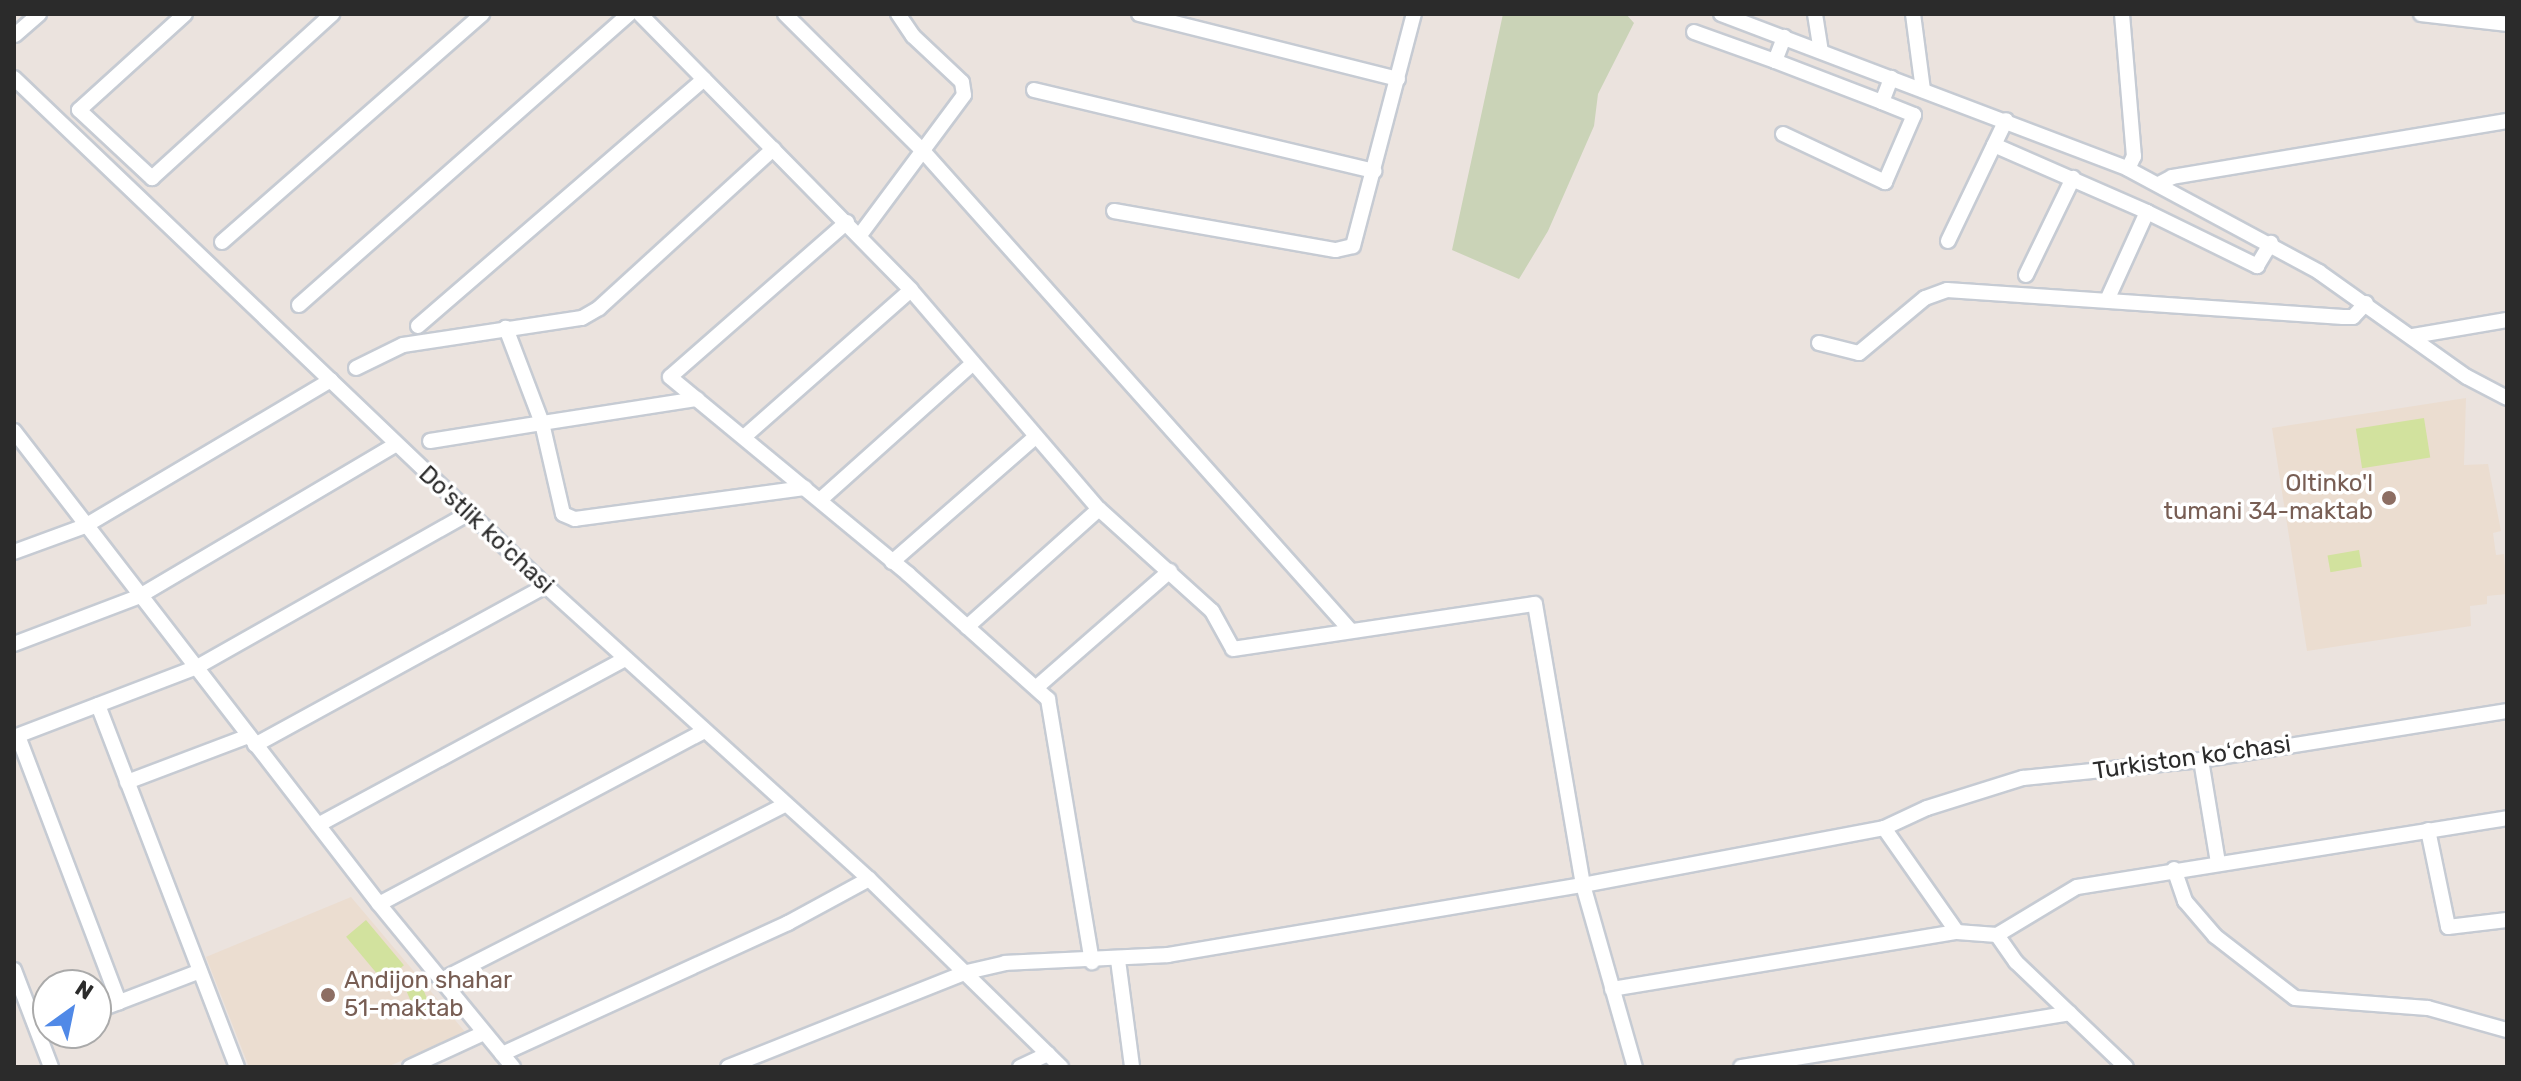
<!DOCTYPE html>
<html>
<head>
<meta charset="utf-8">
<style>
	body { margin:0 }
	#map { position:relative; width:2521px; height:1081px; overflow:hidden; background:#ebe3de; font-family:Rubik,sans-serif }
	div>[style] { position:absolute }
	.education>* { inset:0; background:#ebddd0 }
	.cemetery>* { inset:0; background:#cad3b7 }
	.pitch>* { inset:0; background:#d2e29e; transform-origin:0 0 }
	.roads { filter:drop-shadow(2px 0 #c6cbd3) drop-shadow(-2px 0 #c6cbd3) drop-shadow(0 2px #c6cbd3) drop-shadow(0 -2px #c6cbd3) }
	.minor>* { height:14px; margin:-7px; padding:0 7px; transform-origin:7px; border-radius:7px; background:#fff }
	.dots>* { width:22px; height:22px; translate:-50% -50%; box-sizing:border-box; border:4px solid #fff; border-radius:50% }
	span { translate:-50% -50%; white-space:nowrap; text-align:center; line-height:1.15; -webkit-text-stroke:7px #fff; paint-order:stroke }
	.education-label { font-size:24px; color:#785e54 }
	.right { translate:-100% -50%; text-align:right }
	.left { translate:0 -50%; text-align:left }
	.street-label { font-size:24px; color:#2b2b2b }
	.frame { position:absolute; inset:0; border:16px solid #2b2b2b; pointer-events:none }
	.north { position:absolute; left:32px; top:969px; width:80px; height:80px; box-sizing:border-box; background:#fff; border:2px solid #aaa; border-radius:50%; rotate:33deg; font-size:22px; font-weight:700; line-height:32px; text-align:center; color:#2b2b2b }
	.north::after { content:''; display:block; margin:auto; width:28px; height:36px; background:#5089e7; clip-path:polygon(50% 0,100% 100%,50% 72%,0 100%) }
</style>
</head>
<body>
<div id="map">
	<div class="education">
		<i style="clip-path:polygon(2466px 398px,2464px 465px,2488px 464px,2501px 531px,2493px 533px,2496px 555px,2504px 554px,2507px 594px,2487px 596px,2487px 604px,2470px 606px,2471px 626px,2307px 651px,2272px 428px)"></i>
		<i style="clip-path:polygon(351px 897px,466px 1033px,387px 1067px,249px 1067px,206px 957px)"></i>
	</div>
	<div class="cemetery">
		<i style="clip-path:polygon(1503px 14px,1626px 14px,1634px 23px,1598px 94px,1594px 126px,1548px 231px,1519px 279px,1452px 250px)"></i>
	</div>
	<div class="pitch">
		<i style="left:2424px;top:418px;width:40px;height:69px;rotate:81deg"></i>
		<i style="left:2359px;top:550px;width:17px;height:32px;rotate:80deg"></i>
		<i style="left:366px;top:920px;width:59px;height:26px;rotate:50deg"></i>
		<i style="left:420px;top:982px;width:34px;height:16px;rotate:67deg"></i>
	</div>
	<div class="roads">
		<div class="minor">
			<i style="left:185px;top:14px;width:143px;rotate:137.8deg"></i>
			<i style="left:79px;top:110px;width:100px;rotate:43deg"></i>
			<i style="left:152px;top:178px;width:244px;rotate:-42.3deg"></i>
			<i style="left:640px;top:14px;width:387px;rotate:45.5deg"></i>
			<i style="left:911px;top:290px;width:289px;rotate:49.4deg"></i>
			<i style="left:1099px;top:509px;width:152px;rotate:42.1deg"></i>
			<i style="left:1212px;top:611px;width:43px;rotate:61.1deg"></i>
			<i style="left:1233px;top:649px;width:305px;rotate:-8.5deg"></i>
			<i style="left:1535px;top:604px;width:285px;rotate:80.3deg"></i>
			<i style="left:1583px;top:885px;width:189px;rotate:74.1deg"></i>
			<i style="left:785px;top:14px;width:194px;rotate:44.8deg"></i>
			<i style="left:923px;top:151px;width:643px;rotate:48.28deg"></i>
			<i style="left:1139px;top:14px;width:267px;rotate:14.1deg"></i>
			<i style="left:1721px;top:14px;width:436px;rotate:20.8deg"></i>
			<i style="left:2128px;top:169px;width:217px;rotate:28.3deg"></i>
			<i style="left:2319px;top:272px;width:181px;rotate:35.4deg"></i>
			<i style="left:2467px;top:377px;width:45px;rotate:27.7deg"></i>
			<i style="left:1815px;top:14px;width:37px;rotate:81deg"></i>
			<i style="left:1913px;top:14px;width:77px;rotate:82.5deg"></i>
			<i style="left:2122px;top:14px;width:143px;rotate:85.2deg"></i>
			<i style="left:2134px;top:156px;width:14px;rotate:115deg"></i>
			<i style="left:2421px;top:14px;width:87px;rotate:6.6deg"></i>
			<i style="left:1694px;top:32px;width:86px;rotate:19.7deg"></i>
			<i style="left:1775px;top:61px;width:26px;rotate:-69deg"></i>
			<i style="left:15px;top:35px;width:32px;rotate:-41deg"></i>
			<i style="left:1775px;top:61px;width:115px;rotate:21deg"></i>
			<i style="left:14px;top:78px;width:736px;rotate:43.68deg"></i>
			<i style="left:546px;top:586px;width:436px;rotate:42.2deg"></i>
			<i style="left:869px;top:879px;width:269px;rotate:44.4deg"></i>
			<i style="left:1034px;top:90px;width:350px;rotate:13.4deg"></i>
			<i style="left:1783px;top:134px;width:113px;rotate:25.2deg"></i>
			<i style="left:1885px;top:182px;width:73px;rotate:-66.6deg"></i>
			<i style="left:1914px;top:115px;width:35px;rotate:-158deg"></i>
			<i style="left:1882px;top:102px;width:26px;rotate:-69deg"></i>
			<i style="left:1994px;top:145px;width:167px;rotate:23.6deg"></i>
			<i style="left:2147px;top:212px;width:97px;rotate:114.4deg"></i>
			<i style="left:2159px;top:184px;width:15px;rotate:-28deg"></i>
			<i style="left:2172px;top:177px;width:340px;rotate:-9.5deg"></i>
			<i style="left:1114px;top:211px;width:225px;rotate:10deg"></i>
			<i style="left:1336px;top:250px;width:17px;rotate:-13deg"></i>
			<i style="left:1353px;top:246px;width:240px;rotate:-75.3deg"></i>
			<i style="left:2147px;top:212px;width:123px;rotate:26.1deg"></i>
			<i style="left:2257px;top:266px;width:27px;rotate:-59deg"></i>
			<i style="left:847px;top:222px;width:235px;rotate:138.8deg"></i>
			<i style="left:670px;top:377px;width:309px;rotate:39.6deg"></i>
			<i style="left:908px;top:574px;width:188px;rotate:41.8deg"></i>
			<i style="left:1048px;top:699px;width:267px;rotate:80.5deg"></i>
			<i style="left:860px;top:235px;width:174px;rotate:-53.4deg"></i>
			<i style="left:964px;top:95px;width:13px;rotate:-99deg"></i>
			<i style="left:962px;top:82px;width:67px;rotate:-136.8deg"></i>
			<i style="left:913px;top:36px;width:27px;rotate:-124deg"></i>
			<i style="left:1948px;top:241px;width:134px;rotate:-64.4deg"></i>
			<i style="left:222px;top:242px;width:346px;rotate:-41.2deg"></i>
			<i style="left:2026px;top:275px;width:108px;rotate:-64.1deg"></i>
			<i style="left:299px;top:305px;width:440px;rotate:-41.4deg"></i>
			<i style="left:418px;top:326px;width:378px;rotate:-40.8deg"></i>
			<i style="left:2413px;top:336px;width:95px;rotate:-9.7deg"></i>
			<i style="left:1819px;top:343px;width:41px;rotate:14deg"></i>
			<i style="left:1859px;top:353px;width:86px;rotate:-39.8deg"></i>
			<i style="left:1925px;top:298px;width:23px;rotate:-20deg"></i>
			<i style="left:1947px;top:290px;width:397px;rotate:3.9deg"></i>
			<i style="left:2343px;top:317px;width:10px"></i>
			<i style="left:2353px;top:317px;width:19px;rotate:-47deg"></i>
			<i style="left:356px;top:368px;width:52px;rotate:-26.1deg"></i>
			<i style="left:403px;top:345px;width:181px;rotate:-8.6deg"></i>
			<i style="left:582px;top:318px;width:20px;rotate:-30deg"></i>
			<i style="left:599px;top:308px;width:236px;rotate:-42.4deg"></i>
			<i style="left:697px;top:399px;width:157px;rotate:171.2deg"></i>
			<i style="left:542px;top:423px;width:93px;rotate:77deg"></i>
			<i style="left:563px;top:514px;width:13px;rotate:23deg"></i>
			<i style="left:575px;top:519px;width:232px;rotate:-7.7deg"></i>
			<i style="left:14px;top:431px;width:597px;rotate:52.34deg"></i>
			<i style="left:379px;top:904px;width:211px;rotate:50.6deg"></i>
			<i style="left:744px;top:437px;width:222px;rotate:-41.4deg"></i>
			<i style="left:430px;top:441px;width:113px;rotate:-9.1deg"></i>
			<i style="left:542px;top:423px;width:102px;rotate:-110.8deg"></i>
			<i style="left:820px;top:500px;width:205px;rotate:-41.8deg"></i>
			<i style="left:14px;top:552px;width:76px;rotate:-20.1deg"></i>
			<i style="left:85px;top:526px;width:286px;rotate:-30.7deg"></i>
			<i style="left:892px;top:562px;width:189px;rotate:-41.1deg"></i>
			<i style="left:967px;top:627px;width:177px;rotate:-41.8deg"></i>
			<i style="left:14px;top:644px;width:133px;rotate:-20.8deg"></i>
			<i style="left:138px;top:597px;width:299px;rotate:-30.6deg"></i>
			<i style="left:1038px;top:686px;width:175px;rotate:-41.1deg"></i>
			<i style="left:98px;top:705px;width:388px;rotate:69deg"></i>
			<i style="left:18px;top:736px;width:285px;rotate:69.2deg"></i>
			<i style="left:14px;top:737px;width:196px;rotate:-20.9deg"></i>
			<i style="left:197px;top:667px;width:313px;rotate:-29.5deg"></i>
			<i style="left:255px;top:745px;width:332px;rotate:-28.7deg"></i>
			<i style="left:2201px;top:760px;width:104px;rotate:80.6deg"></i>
			<i style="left:127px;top:782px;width:130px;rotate:-20.7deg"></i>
			<i style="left:318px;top:825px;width:349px;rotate:-28.4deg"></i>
			<i style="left:1884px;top:828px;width:127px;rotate:54.9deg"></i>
			<i style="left:1957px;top:932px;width:40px;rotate:4.3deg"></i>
			<i style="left:1997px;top:935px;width:33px;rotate:55deg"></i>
			<i style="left:2016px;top:962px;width:152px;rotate:43.7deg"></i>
			<i style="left:2428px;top:830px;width:99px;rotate:78.3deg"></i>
			<i style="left:2448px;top:927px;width:59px;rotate:-6.8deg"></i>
			<i style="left:2174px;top:869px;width:34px;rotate:71deg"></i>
			<i style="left:2185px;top:901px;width:46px;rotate:49.4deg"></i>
			<i style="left:2215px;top:936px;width:101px;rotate:37.8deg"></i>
			<i style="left:2295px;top:998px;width:133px;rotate:4.3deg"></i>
			<i style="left:2428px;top:1008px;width:82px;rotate:15.6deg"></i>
			<i style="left:379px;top:904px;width:368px;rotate:-28deg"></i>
			<i style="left:1997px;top:935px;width:93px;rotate:-31deg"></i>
			<i style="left:2077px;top:887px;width:436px;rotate:-9.1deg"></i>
			<i style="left:1118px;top:960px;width:108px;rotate:82.5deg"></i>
			<i style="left:14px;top:970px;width:104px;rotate:69.1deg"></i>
			<i style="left:441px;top:980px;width:386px;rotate:-27deg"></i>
			<i style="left:1612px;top:989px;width:350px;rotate:-9.4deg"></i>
			<i style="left:96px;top:1011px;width:111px;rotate:-21deg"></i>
			<i style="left:502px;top:1054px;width:315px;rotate:-24.6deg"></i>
			<i style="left:788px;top:923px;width:92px;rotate:-28.5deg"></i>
			<i style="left:410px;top:1067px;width:81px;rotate:-24.7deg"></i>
			<i style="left:728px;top:1067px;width:257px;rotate:-21.7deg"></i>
			<i style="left:967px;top:972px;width:39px;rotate:-13deg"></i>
			<i style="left:1005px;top:963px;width:163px;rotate:-2.8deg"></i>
			<i style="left:1168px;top:955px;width:421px;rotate:-9.6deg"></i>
			<i style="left:1583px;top:885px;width:306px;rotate:-10.7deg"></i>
			<i style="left:1884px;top:828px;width:47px;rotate:-24.9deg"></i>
			<i style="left:1927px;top:808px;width:101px;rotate:-17.4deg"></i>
			<i style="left:2023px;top:778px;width:179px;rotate:-5.8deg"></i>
			<i style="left:2201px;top:760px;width:310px;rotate:-9.1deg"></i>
			<i style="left:1020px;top:1067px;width:31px;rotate:-25deg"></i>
			<i style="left:1741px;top:1067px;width:333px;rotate:-9.3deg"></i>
		</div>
	</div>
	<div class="dots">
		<i style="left:2389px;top:498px;background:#8d6e63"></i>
		<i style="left:328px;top:995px;background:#8d6e63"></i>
	</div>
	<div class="education-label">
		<span class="right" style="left:2373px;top:498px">Oltinko'l<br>tumani 34-maktab</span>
		<span class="left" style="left:344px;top:995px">Andijon shahar<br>51-maktab</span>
	</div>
	<div class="street-label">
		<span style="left:486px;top:530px;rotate:43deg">Do'stlik ko'chasi</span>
		<span style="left:2192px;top:758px;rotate:-8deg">Turkiston koʻchasi</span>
	</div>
	<div class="frame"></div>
	<div class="north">N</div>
</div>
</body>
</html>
